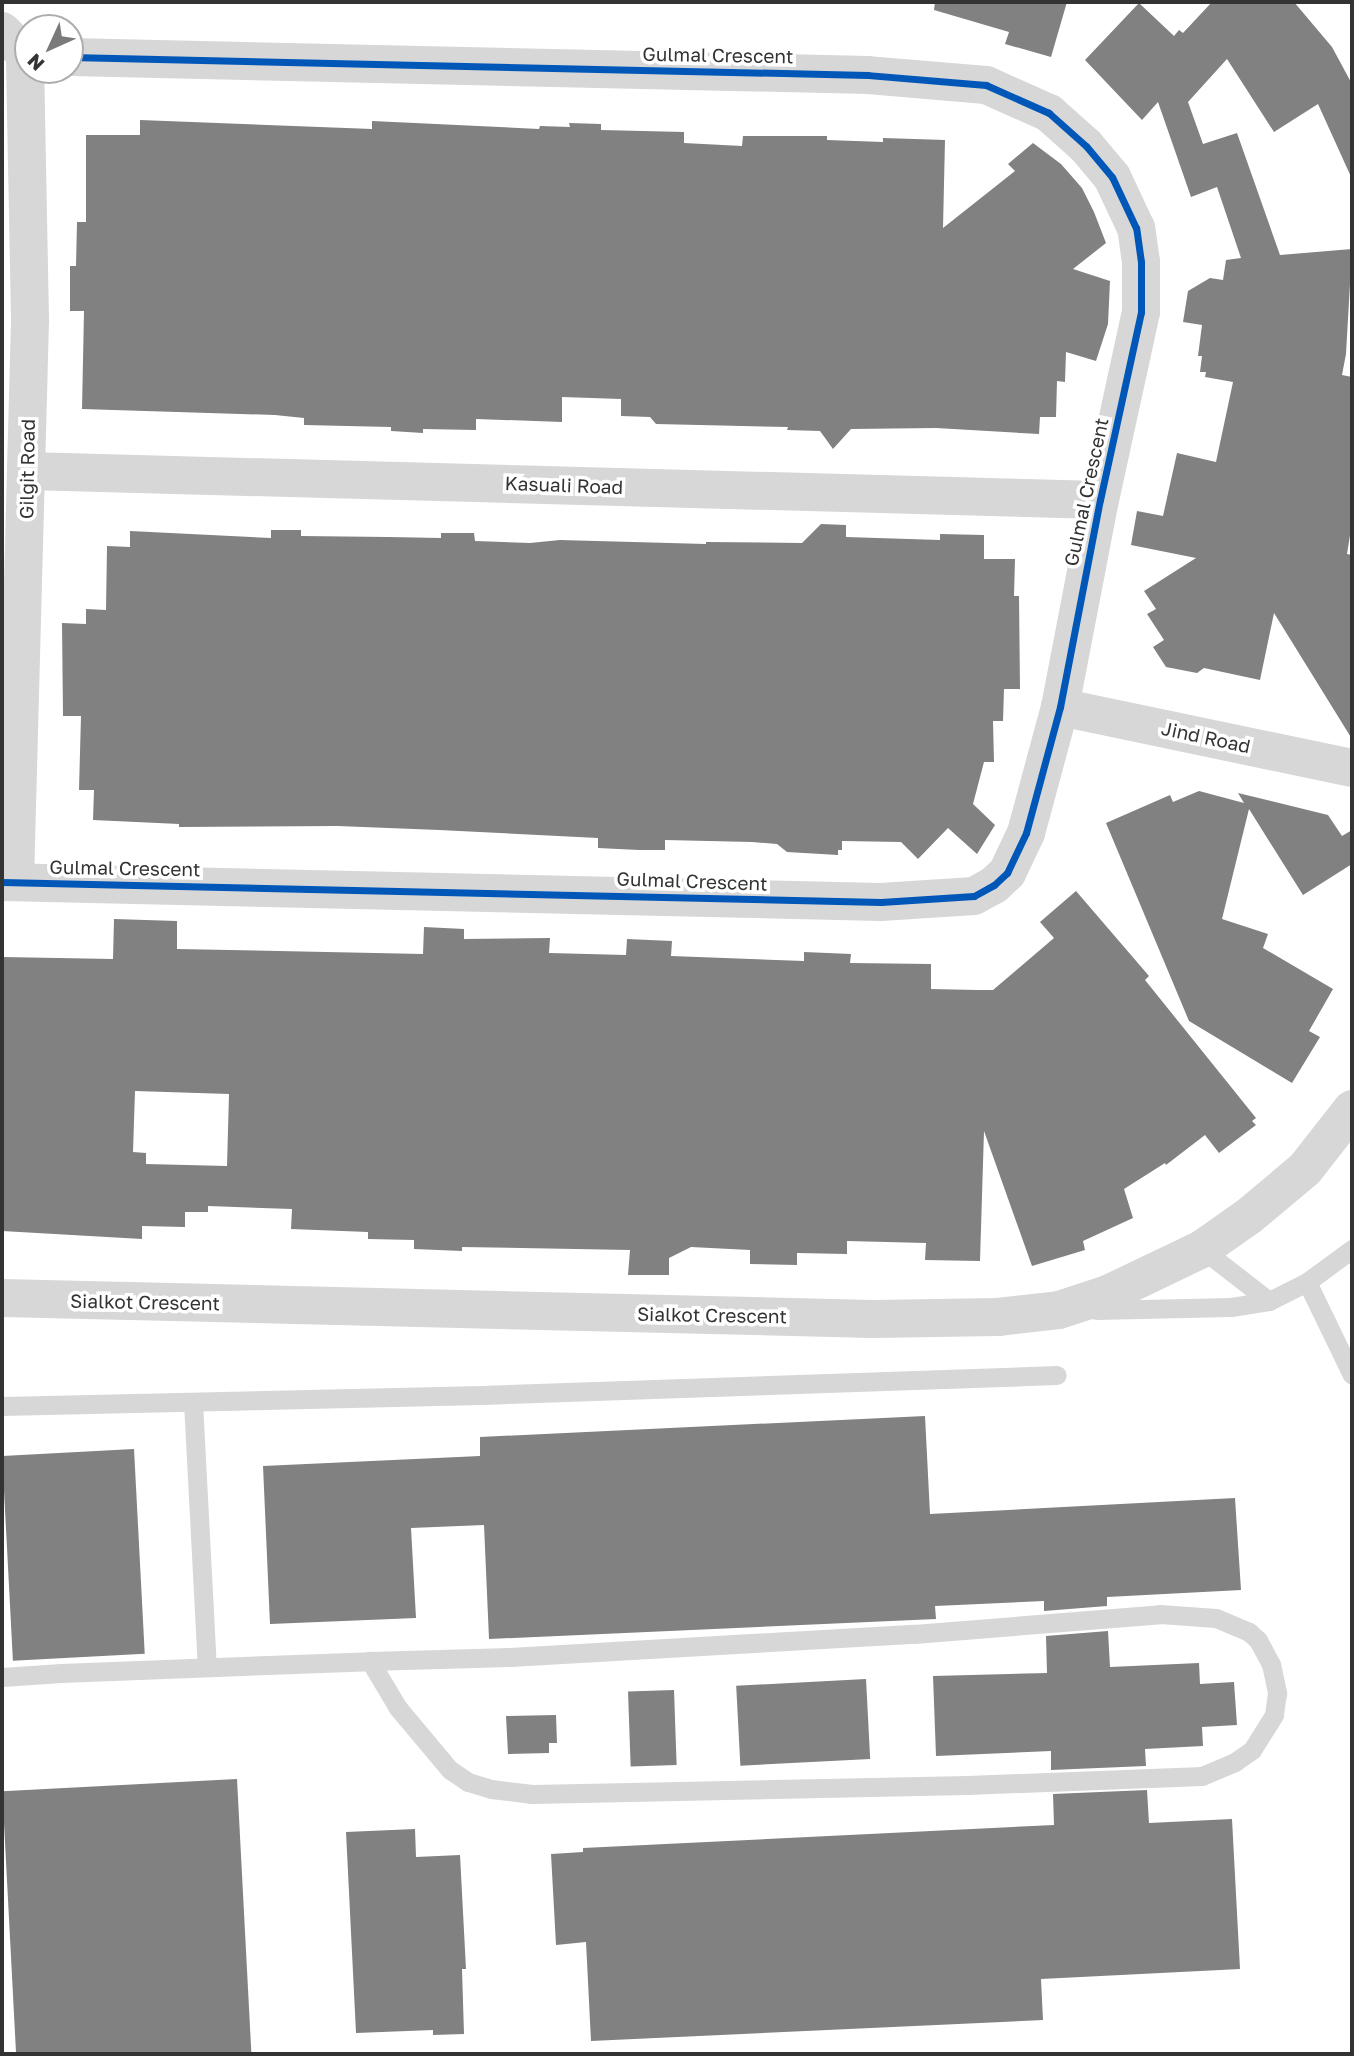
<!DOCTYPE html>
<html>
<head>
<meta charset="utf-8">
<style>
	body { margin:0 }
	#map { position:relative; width:1354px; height:2056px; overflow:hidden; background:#fff; font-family:"Golos Text",sans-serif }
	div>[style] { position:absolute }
	.building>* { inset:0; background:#818181; transform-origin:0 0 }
	.lane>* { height:19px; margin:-9.5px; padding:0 9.5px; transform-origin:9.5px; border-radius:9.5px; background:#d7d7d7 }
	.street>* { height:38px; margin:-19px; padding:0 19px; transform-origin:19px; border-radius:19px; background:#d7d7d7 }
	.cycleway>* { height:7px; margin:-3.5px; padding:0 3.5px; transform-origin:3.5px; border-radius:3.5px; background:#0057b8 }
	span { translate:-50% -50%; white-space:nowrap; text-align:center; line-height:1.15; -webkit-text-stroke:7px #fff; paint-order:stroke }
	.street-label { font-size:19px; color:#333 }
	.frame { position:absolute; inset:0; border:4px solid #333; pointer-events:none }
	.north { position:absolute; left:14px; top:14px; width:70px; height:70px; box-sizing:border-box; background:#fff; border:2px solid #adadad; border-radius:50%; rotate:225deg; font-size:19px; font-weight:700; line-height:28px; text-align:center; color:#333 }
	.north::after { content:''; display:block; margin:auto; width:24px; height:32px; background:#7a7a7a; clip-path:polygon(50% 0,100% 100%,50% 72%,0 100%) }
</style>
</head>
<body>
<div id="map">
	<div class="building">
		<i style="clip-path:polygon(935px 2px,1067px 2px,1051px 57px,1005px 44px,1009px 32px,934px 10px)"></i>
		<i style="clip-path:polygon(1212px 2px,1294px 2px,1332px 47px,1352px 84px,1352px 179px,1318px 104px,1274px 132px,1227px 59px,1188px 102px,1203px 144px,1237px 133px,1280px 255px,1352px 249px,1346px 354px,1342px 375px,1352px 377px,1352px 523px,1347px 554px,1352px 555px,1352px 739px,1274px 613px,1260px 680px,1204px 668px,1197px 673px,1166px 667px,1153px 647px,1164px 640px,1147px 614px,1156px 609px,1144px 591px,1196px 558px,1131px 545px,1137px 511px,1163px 516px,1177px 453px,1216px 462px,1233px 382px,1205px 377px,1206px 372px,1200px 372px,1202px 356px,1198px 356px,1202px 325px,1183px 322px,1188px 291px,1210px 278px,1223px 280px,1226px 260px,1241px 258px,1217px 187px,1191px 197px,1158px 102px,1142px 120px,1085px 60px,1139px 3px,1174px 36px,1179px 30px,1183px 33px)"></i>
		<i style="clip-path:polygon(140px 120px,372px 129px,372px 121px,539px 129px,540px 126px,570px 127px,569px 123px,601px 124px,601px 130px,684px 132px,684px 143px,742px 146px,743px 136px,827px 136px,827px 140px,883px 142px,883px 138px,945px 140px,943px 228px,1015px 171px,1008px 164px,1033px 143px,1061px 164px,1082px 188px,1094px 212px,1106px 243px,1073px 269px,1110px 281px,1108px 324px,1096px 361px,1066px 352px,1065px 382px,1057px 381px,1056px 417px,1040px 417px,1039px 434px,936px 428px,851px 429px,833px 449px,820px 431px,787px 430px,788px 427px,656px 424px,650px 417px,621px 416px,621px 399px,562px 397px,562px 422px,476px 419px,476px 430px,423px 429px,423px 433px,391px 431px,391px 427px,304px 425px,304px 418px,275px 415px,82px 409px,84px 311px,70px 311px,70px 266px,76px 266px,77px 222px,86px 222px,86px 135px,140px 135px)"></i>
		<i style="clip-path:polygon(821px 524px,846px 525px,846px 537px,940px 540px,940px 534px,984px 535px,984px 559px,1015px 559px,1014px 596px,1019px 596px,1020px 689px,1004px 689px,1003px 721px,993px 721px,994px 762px,984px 762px,973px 804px,995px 825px,977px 854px,948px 828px,918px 859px,901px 842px,842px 841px,842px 850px,838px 850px,838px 855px,787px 852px,777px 844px,752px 842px,665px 840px,665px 850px,639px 850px,598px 848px,598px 838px,439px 830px,338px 826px,179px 827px,179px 824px,93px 820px,94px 790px,79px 790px,81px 716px,63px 716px,62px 623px,86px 624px,86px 609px,106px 610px,107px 546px,130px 547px,130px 531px,271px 538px,271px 530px,301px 530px,301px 536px,388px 537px,441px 538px,441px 533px,474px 533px,475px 541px,530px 543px,560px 540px,706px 544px,706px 542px,802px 543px)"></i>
		<i style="clip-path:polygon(1199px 791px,1244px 803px,1238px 793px,1328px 815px,1342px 836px,1352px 830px,1352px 864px,1303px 895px,1249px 809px,1222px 919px,1268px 934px,1263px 948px,1333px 989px,1309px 1031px,1320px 1037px,1292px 1083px,1189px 1021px,1106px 823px,1170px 795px,1173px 802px)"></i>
		<i style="clip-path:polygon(evenodd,1076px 891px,1149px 976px,1145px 980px,1256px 1118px,1252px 1121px,1256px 1125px,1219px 1153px,1205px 1135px,1166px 1165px,1165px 1163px,1124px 1189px,1133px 1218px,1083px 1241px,1085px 1250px,1032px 1266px,984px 1131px,980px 1261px,925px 1260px,926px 1243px,847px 1241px,847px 1254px,797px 1253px,797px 1265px,750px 1264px,750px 1250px,691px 1247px,669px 1258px,669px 1275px,628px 1275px,630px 1250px,462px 1247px,462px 1251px,414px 1249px,414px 1240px,368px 1239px,368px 1232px,291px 1229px,292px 1209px,208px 1206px,208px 1212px,185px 1212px,185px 1227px,142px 1226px,142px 1239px,2px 1231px,2px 957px,113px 959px,114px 919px,177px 921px,177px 949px,423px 954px,424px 927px,464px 929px,464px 939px,550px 938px,549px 953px,626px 955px,627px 939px,672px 941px,671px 956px,804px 961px,804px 952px,851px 954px,850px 963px,931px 964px,931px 989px,977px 990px,993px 990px,1054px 938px,1040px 922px,1076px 891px,135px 1091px,229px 1094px,227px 1166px,146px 1164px,146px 1153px,133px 1152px,135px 1091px)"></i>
		<i style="clip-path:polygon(925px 1416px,930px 1514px,1235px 1498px,1241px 1590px,1107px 1597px,1107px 1606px,1044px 1611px,1044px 1601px,935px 1606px,936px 1619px,489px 1639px,484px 1525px,411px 1528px,416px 1618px,270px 1624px,263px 1466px,480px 1456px,480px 1437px)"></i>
		<i style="left:134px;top:1449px;width:205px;height:132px;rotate:87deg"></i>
		<i style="clip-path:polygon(1108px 1631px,1110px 1667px,1199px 1663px,1200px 1684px,1234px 1682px,1237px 1725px,1202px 1727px,1203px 1746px,1145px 1749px,1146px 1766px,1051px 1770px,1051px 1751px,936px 1756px,933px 1676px,1047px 1673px,1046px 1636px)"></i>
		<i style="left:866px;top:1679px;width:80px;height:130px;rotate:87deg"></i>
		<i style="left:674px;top:1690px;width:75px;height:46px;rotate:88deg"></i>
		<i style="clip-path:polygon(556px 1715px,557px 1743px,549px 1743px,549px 1753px,508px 1754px,506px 1716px)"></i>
		<i style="left:237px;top:1779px;width:275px;height:235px;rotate:87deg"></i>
		<i style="clip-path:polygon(1147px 1790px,1149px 1823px,1232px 1819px,1240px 1969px,1041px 1979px,1043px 2020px,591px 2041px,586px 1942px,556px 1945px,551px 1854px,583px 1852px,583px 1848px,1054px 1825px,1053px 1794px)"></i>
		<i style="clip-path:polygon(415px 1829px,416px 1857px,460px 1855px,466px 1969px,462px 1969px,464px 2034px,433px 2035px,433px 2030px,356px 2033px,346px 1832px)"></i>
	</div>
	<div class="lane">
		<i style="left:1202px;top:1249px;width:85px;rotate:37.8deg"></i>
		<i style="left:1307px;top:1282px;width:103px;rotate:64.2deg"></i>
		<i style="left:1096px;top:1310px;width:135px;rotate:-1.3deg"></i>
		<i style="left:1231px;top:1307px;width:38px;rotate:-9deg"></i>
		<i style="left:1269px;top:1301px;width:42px;rotate:-26.6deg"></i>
		<i style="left:1307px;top:1282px;width:56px;rotate:-36.3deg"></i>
		<i style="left:193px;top:1402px;width:265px;rotate:87deg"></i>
		<i style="left:2px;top:1406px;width:480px;rotate:-1.3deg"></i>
		<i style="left:482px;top:1395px;width:575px;rotate:-1.99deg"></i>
		<i style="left:2px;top:1677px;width:59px;rotate:-3.9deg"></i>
		<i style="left:61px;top:1673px;width:309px;rotate:-2.2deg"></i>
		<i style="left:370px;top:1661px;width:140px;rotate:-1.6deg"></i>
		<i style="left:510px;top:1657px;width:405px;rotate:-3.3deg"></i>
		<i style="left:914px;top:1634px;width:247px;rotate:-4.6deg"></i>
		<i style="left:1160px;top:1614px;width:56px;rotate:4.1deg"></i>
		<i style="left:1216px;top:1618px;width:36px;rotate:23deg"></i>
		<i style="left:1249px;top:1632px;width:12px;rotate:42deg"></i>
		<i style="left:1258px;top:1640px;width:27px;rotate:62deg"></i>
		<i style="left:1271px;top:1664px;width:30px;rotate:78deg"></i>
		<i style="left:1277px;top:1693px;width:22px;rotate:98deg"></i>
		<i style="left:1274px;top:1715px;width:41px;rotate:122.2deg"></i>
		<i style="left:1252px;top:1750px;width:21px;rotate:145deg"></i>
		<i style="left:1235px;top:1762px;width:36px;rotate:157deg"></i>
		<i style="left:1202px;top:1776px;width:235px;rotate:177.8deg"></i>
		<i style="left:967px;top:1785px;width:435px;rotate:178.8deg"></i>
		<i style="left:532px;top:1794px;width:41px;rotate:-173deg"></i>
		<i style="left:491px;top:1789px;width:24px;rotate:-163deg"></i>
		<i style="left:468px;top:1782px;width:22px;rotate:-146deg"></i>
		<i style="left:450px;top:1770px;width:81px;rotate:-130deg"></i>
		<i style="left:398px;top:1708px;width:55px;rotate:-120.8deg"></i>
	</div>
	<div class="street">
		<i style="left:2px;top:31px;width:37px;rotate:45deg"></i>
		<i style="left:28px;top:471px;width:1072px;rotate:1.55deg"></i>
		<i style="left:1060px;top:707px;width:298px;rotate:11.8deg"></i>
		<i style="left:2px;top:882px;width:879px;rotate:1.3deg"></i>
		<i style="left:881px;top:902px;width:93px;rotate:-3.7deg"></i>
		<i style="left:974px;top:896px;width:23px;rotate:-29deg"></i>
		<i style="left:994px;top:885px;width:18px;rotate:-43deg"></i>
		<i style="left:1007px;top:873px;width:44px;rotate:-64.6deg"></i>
		<i style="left:1026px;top:833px;width:131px;rotate:-74.9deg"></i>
		<i style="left:1060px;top:707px;width:211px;rotate:-79.1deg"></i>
		<i style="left:1100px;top:500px;width:192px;rotate:-77.7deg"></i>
		<i style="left:1141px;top:312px;width:50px;rotate:-90deg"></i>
		<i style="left:1141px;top:262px;width:34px;rotate:-98deg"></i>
		<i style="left:1136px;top:228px;width:56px;rotate:-115.2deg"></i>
		<i style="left:1112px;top:177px;width:40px;rotate:-130deg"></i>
		<i style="left:1086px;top:146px;width:50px;rotate:-138.3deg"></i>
		<i style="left:1049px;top:113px;width:69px;rotate:-156deg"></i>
		<i style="left:986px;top:85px;width:118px;rotate:-175.2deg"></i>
		<i style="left:868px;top:75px;width:798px;rotate:-178.71deg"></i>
		<i style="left:15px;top:882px;width:562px;rotate:-88.47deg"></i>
		<i style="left:30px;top:320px;width:264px;rotate:-91.1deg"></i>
		<i style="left:2px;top:1298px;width:871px;rotate:1.38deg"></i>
		<i style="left:873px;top:1319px;width:125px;rotate:-0.9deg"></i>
		<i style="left:998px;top:1317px;width:61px;rotate:-6.5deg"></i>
		<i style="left:1059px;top:1310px;width:52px;rotate:-18.1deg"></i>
		<i style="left:1108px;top:1294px;width:104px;rotate:-25.6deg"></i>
		<i style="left:1202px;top:1249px;width:57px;rotate:-35.1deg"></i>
		<i style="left:1249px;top:1216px;width:73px;rotate:-40deg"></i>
		<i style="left:1305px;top:1169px;width:76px;rotate:-51.9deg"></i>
	</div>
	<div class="cycleway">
		<i style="left:2px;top:882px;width:879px;rotate:1.3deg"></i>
		<i style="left:881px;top:902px;width:93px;rotate:-3.7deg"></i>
		<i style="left:974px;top:896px;width:23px;rotate:-29deg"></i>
		<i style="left:994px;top:885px;width:18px;rotate:-43deg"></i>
		<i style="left:1007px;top:873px;width:44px;rotate:-64.6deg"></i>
		<i style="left:1026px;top:833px;width:131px;rotate:-74.9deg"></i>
		<i style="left:1060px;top:707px;width:211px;rotate:-79.1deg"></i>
		<i style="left:1100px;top:500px;width:192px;rotate:-77.7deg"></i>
		<i style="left:1141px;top:312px;width:50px;rotate:-90deg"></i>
		<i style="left:1141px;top:262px;width:34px;rotate:-98deg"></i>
		<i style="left:1136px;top:228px;width:56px;rotate:-115.2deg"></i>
		<i style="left:1112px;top:177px;width:40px;rotate:-130deg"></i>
		<i style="left:1086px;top:146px;width:50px;rotate:-138.3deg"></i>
		<i style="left:1049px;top:113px;width:69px;rotate:-156deg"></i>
		<i style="left:986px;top:85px;width:118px;rotate:-175.2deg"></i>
		<i style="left:868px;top:75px;width:798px;rotate:-178.71deg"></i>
	</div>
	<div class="street-label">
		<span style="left:718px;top:55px;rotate:1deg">Gulmal Crescent</span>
		<span style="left:27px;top:469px;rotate:-89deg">Gilgit Road</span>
		<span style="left:564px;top:485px;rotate:2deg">Kasuali Road</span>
		<span style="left:1086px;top:492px;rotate:-78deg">Gulmal Crescent</span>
		<span style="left:1206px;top:737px;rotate:12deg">Jind Road</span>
		<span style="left:125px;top:868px;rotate:1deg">Gulmal Crescent</span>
		<span style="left:692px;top:881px;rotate:2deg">Gulmal Crescent</span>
		<span style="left:145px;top:1302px;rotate:1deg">Sialkot Crescent</span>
		<span style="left:712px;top:1315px;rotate:1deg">Sialkot Crescent</span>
	</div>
	<div class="frame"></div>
	<div class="north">N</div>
</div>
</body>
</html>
